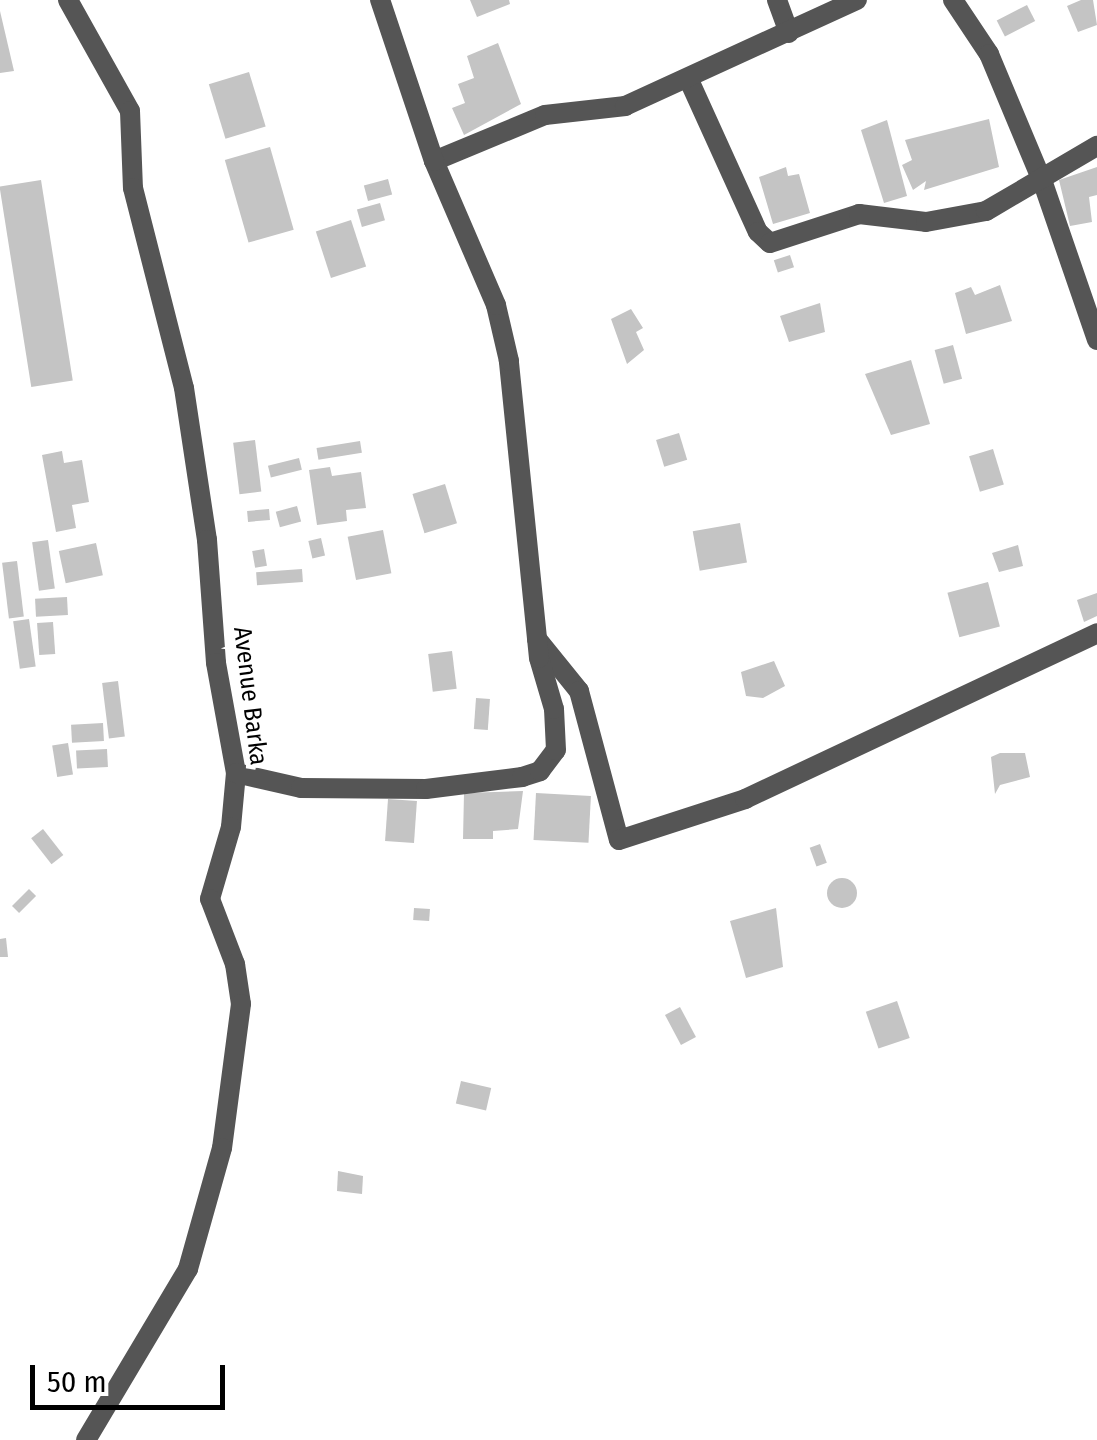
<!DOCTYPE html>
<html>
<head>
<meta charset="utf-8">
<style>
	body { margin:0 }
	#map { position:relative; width:1097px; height:1440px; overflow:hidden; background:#fff; font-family:"Fira Sans Condensed",sans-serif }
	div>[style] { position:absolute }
	.building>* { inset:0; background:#c4c4c4; transform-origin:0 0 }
	.round { border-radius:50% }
	.street>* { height:20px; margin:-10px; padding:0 10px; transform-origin:10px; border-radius:10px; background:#555 }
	span { translate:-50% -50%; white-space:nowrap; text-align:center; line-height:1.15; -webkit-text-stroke:9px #fff; paint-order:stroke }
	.street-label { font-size:25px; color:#000 }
	.scale { position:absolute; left:30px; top:1365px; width:195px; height:45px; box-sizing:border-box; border:5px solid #000; border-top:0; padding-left:12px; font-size:30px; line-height:35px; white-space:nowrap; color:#000; -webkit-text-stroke:8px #fff; paint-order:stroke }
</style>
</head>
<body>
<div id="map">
	<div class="building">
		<i style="clip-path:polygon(470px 0,509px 0,510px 4px,477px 17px)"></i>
		<i style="clip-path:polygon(1081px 0,1093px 0,1097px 25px,1078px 32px,1067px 6px)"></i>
		<i style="left:1027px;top:5px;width:18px;height:34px;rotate:63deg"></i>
		<i style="clip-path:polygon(0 11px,14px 71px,0 73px)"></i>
		<i style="clip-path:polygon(498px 43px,521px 104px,464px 135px,452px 108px,465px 103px,458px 84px,474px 78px,467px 56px)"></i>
		<i style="left:249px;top:72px;width:57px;height:42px;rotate:73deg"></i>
		<i style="clip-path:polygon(989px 119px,999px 167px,924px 190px,926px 181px,913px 190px,902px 165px,912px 160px,905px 140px)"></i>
		<i style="clip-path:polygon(887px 120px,907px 196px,884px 203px,861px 130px)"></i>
		<i style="left:270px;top:147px;width:86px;height:47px;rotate:74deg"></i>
		<i style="clip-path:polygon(786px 167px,788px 176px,799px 174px,810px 213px,773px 224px,759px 177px)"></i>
		<i style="clip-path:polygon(1097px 167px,1097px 195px,1089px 197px,1092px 222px,1070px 226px,1059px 180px)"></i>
		<i style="left:388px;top:179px;width:16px;height:25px;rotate:75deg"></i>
		<i style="left:41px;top:180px;width:203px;height:42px;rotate:81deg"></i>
		<i style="left:380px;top:203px;width:18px;height:24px;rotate:74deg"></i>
		<i style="left:351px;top:220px;width:49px;height:37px;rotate:72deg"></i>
		<i style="left:790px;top:255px;width:13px;height:17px;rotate:72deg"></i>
		<i style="clip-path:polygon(1000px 285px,1012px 321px,966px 334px,955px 293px,971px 287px,975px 295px)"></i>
		<i style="clip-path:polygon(820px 303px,825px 332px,789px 342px,780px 316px)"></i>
		<i style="clip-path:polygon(631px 309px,643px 328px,636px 332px,644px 350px,627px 364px,611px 319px)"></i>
		<i style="left:953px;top:345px;width:35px;height:19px;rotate:75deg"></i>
		<i style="clip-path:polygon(911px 360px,930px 424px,891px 435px,865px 374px)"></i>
		<i style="left:679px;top:433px;width:28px;height:24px;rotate:73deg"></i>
		<i style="left:255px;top:440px;width:52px;height:22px;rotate:83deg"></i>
		<i style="left:360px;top:441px;width:12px;height:44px;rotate:81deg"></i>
		<i style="left:993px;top:449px;width:37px;height:25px;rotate:73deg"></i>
		<i style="clip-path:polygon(62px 451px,64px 463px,82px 460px,89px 502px,72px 505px,76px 528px,56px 532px,42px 455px)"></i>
		<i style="left:299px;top:458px;width:12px;height:32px;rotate:76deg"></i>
		<i style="clip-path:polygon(330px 467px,332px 476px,361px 472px,366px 508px,346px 510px,347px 521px,317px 525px,309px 470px)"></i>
		<i style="left:445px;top:484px;width:41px;height:34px;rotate:73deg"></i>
		<i style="left:297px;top:506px;width:16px;height:22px;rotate:75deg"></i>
		<i style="left:269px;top:509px;width:11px;height:22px;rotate:85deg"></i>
		<i style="left:740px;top:523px;width:40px;height:48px;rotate:80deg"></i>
		<i style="left:383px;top:530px;width:44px;height:36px;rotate:79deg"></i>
		<i style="left:321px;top:538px;width:18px;height:13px;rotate:77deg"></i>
		<i style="left:48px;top:540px;width:49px;height:16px;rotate:82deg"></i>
		<i style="left:96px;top:543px;width:33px;height:38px;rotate:78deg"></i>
		<i style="clip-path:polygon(1018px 545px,1023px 566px,999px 572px,992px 553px)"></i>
		<i style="left:264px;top:549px;width:17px;height:12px;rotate:80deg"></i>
		<i style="left:17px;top:561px;width:56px;height:15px;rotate:83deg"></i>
		<i style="left:302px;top:569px;width:13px;height:46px;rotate:86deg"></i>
		<i style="left:988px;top:582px;width:46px;height:42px;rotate:75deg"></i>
		<i style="clip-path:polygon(1097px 593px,1097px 616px,1084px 622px,1077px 600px)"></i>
		<i style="left:67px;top:597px;width:18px;height:32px;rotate:87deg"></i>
		<i style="left:29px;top:619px;width:48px;height:16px;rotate:82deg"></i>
		<i style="left:53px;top:622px;width:32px;height:16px;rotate:86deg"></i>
		<i style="left:452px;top:651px;width:38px;height:24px;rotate:83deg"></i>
		<i style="clip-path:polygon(774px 661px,785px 686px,763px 698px,746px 696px,741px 672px)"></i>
		<i style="left:118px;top:681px;width:56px;height:16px;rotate:83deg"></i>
		<i style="left:476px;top:698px;width:14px;height:31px;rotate:4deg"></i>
		<i style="left:103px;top:723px;width:18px;height:32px;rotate:87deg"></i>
		<i style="left:68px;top:743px;width:32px;height:16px;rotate:81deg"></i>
		<i style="left:107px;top:749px;width:18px;height:31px;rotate:87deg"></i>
		<i style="clip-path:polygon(1000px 753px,1025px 753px,1030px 777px,1000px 785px,995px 794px,991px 757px)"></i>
		<i style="clip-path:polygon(523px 791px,518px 829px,493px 831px,493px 839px,463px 839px,464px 793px)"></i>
		<i style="left:536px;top:793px;width:55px;height:47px;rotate:3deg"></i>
		<i style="left:388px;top:799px;width:29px;height:42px;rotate:4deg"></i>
		<i style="left:43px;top:829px;width:33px;height:15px;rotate:52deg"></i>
		<i style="left:820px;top:844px;width:20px;height:11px;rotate:70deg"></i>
		<i class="round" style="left:827px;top:878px;width:30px;height:30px"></i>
		<i style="left:29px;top:889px;width:10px;height:24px;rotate:45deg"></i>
		<i style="left:414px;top:908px;width:16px;height:12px;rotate:4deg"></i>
		<i style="clip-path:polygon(776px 908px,783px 967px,746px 978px,730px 921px)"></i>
		<i style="clip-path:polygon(6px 938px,8px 957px,0 957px,0 939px)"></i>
		<i style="left:897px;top:1001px;width:39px;height:33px;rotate:71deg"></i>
		<i style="left:680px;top:1007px;width:34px;height:17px;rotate:62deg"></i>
		<i style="left:461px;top:1081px;width:31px;height:23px;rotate:13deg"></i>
		<i style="clip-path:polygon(338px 1171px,363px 1176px,362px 1194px,337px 1191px)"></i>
	</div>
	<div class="street">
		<i style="left:68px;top:0;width:127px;rotate:60.8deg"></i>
		<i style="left:130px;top:111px;width:77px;rotate:87.8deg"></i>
		<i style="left:133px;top:188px;width:206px;rotate:75.7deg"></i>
		<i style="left:184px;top:388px;width:154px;rotate:81.4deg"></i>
		<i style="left:207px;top:540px;width:123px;rotate:85.8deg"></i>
		<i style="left:216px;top:663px;width:112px;rotate:79.7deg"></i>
		<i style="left:236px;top:773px;width:54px;rotate:95.3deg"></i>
		<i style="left:231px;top:827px;width:75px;rotate:106.3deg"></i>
		<i style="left:210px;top:899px;width:70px;rotate:69deg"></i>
		<i style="left:235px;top:964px;width:40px;rotate:81.5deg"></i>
		<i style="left:241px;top:1004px;width:145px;rotate:97.5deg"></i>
		<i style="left:222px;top:1148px;width:126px;rotate:105.7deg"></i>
		<i style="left:188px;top:1269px;width:199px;rotate:120.8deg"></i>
		<i style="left:777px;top:0;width:35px;rotate:70deg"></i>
		<i style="left:953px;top:0;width:65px;rotate:56.3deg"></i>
		<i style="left:989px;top:54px;width:140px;rotate:67.3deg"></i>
		<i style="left:1043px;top:183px;width:166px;rotate:71deg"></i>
		<i style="left:688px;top:78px;width:169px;rotate:65.6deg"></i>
		<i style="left:758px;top:232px;width:16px;rotate:43deg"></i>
		<i style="left:770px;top:243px;width:94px;rotate:-18deg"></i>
		<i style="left:859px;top:214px;width:67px;rotate:6.8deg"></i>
		<i style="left:926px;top:222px;width:61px;rotate:-10.4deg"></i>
		<i style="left:986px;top:211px;width:129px;rotate:-30.4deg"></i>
		<i style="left:434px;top:161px;width:120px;rotate:-22.5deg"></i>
		<i style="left:545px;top:115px;width:81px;rotate:-6.4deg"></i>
		<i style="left:625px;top:106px;width:255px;rotate:-24.6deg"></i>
		<i style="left:537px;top:639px;width:67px;rotate:51.1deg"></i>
		<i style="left:579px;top:691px;width:154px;rotate:75deg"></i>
		<i style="left:619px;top:840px;width:133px;rotate:-18deg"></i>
		<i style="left:745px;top:799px;width:389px;rotate:-25.2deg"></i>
		<i style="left:236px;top:773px;width:67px;rotate:13deg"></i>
		<i style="left:301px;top:788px;width:125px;rotate:0.5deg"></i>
		<i style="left:426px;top:789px;width:97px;rotate:-7.1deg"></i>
		<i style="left:522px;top:777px;width:19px;rotate:-18deg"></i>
		<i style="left:540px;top:771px;width:26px;rotate:-53deg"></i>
		<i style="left:556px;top:750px;width:41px;rotate:-92.8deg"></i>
		<i style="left:554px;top:709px;width:53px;rotate:-106.4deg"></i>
		<i style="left:539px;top:658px;width:299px;rotate:-95.8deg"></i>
		<i style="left:509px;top:361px;width:57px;rotate:-103.1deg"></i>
		<i style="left:496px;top:305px;width:157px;rotate:-113.3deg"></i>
		<i style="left:434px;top:161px;width:170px;rotate:-108.5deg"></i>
	</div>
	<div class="street-label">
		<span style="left:250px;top:696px;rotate:83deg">Avenue Barka</span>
	</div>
	<div class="scale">50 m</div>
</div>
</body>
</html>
